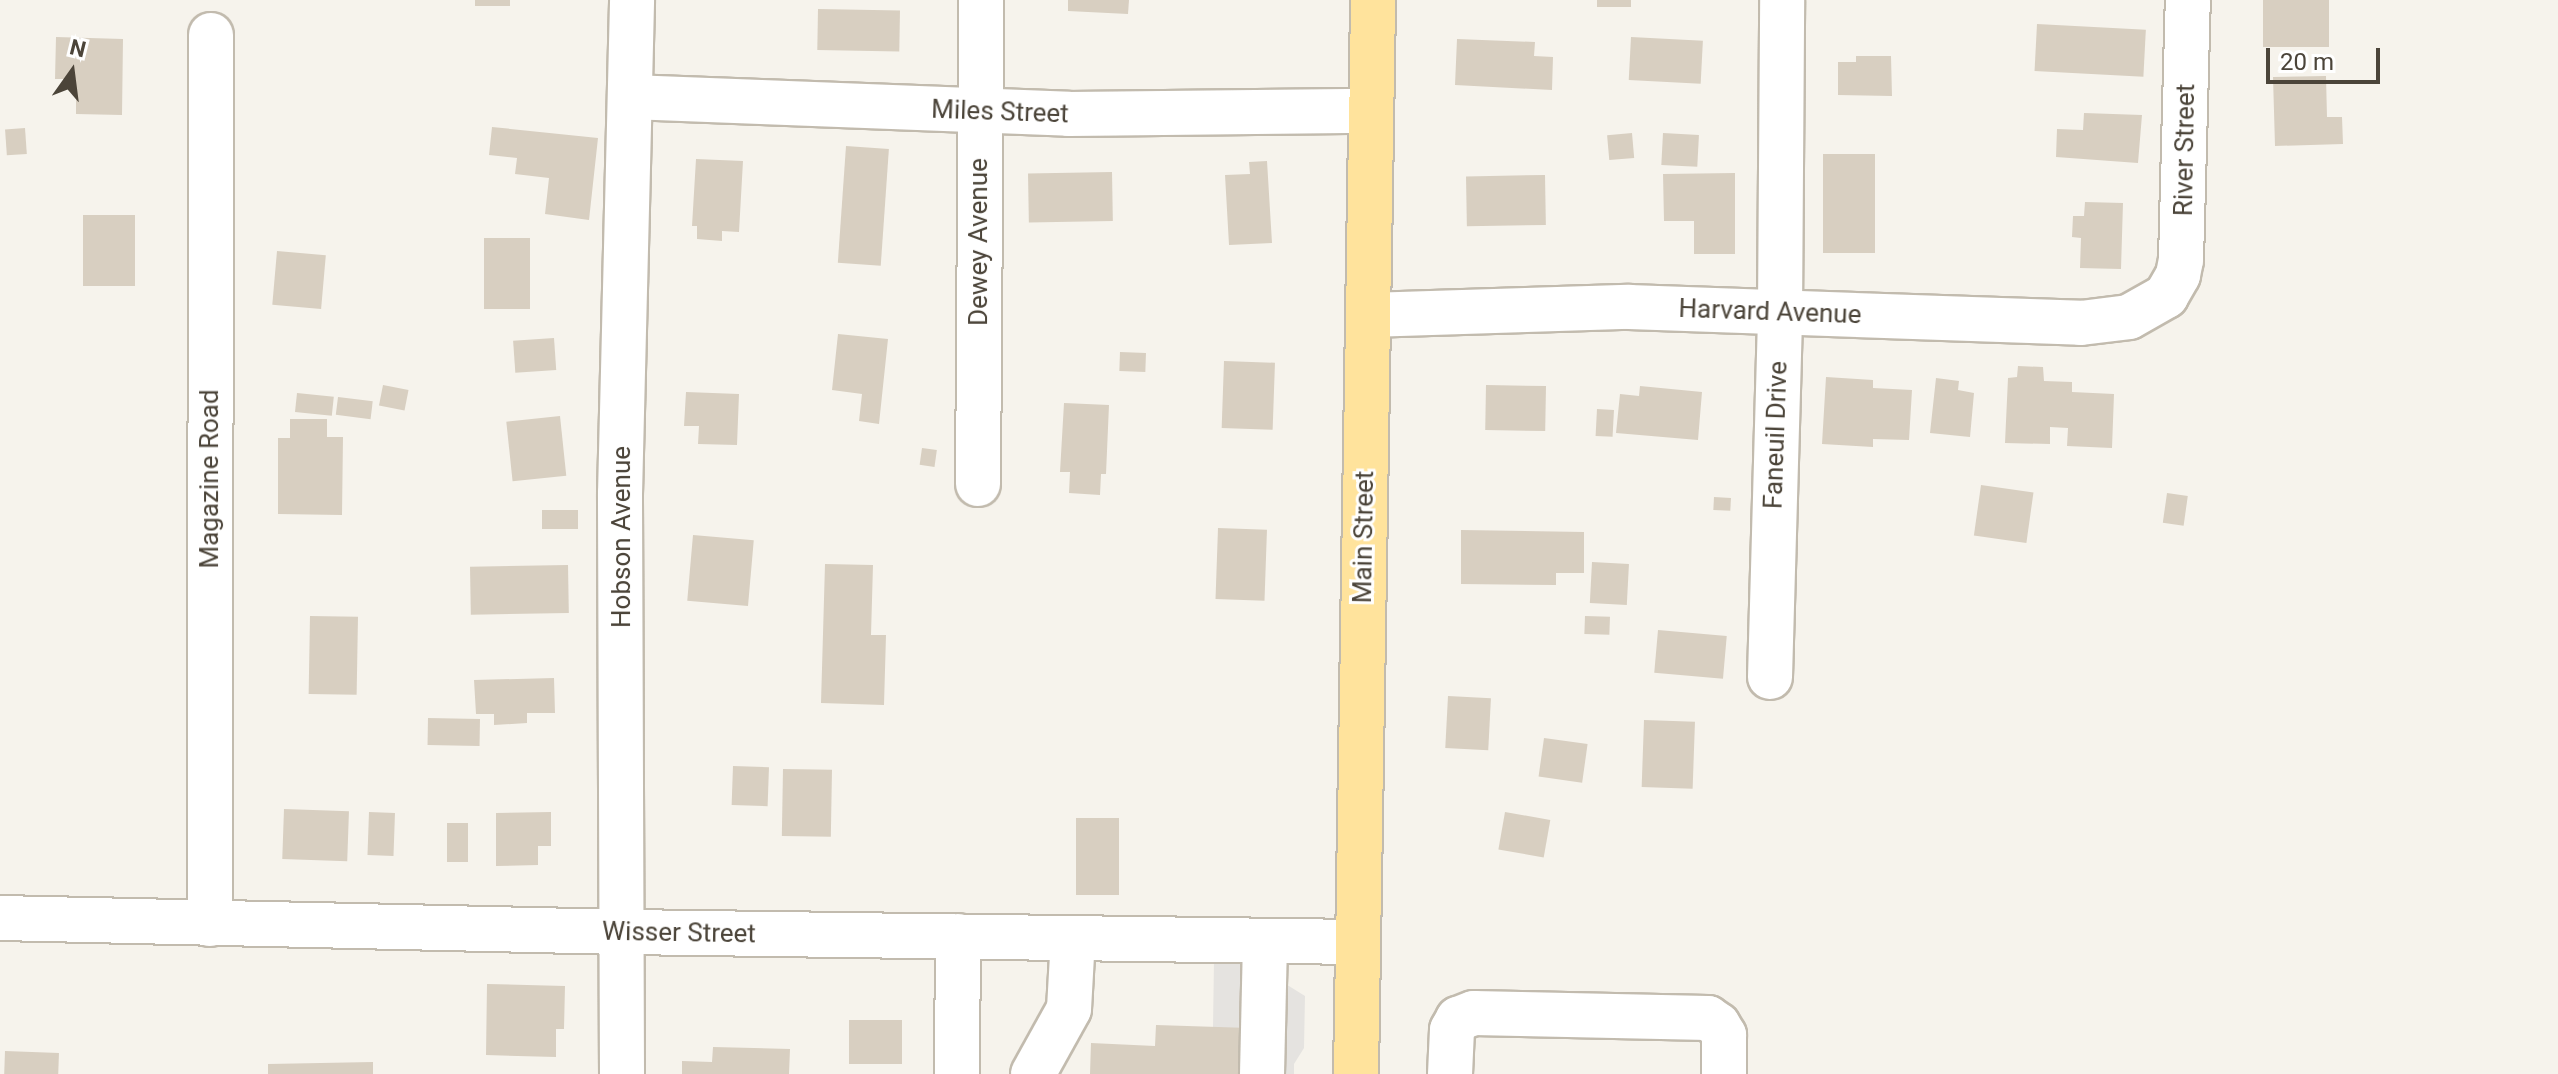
<!DOCTYPE html>
<html>
<head>
<meta charset="utf-8">
<style>
	body { margin:0 }
	#map { position:relative; width:2558px; height:1074px; overflow:hidden; background:#f6f3ec; font-family:Roboto,sans-serif }
	div>[style] { position:absolute }
	.parking>* { inset:0; background:#e5e3e0 }
	.building>* { inset:0; background:#d8cfc1; transform-origin:0 0 }
	.roads { filter:drop-shadow(2px 0 #c2bbae) drop-shadow(-2px 0 #c2bbae) drop-shadow(0 2px #c2bbae) drop-shadow(0 -2px #c2bbae) }
	.minor>* { height:44px; margin:-22px; padding:0 22px; transform-origin:22px; border-radius:22px; background:#fff }
	.major>* { height:44px; margin:-22px; padding:0 22px; transform-origin:22px; border-radius:22px; background:#ffe39c }
	span { translate:-50% -50%; white-space:nowrap; text-align:center; line-height:1.15; -webkit-text-stroke:6px #fff; paint-order:stroke }
	.street-label { font-size:26px; color:#4b4439 }
	.north { position:absolute; left:32px; top:32px; width:80px; height:80px; -webkit-text-stroke:6px #fff; paint-order:stroke; rotate:14deg; font-size:22px; font-weight:700; line-height:32px; text-align:center; color:#4b4439 }
	.north::after { content:''; display:block; margin:auto; width:28px; height:36px; background:#4b4439; clip-path:polygon(50% 0,100% 100%,50% 72%,0 100%) }
	.scale { position:absolute; left:2266px; top:48px; width:114px; height:36px; box-sizing:border-box; border:4px solid #4b4439; border-top:0; padding-left:10px; font-size:24px; line-height:28px; white-space:nowrap; color:#4b4439; -webkit-text-stroke:6px #fff; paint-order:stroke }
</style>
</head>
<body>
<div id="map">
	<div class="parking">
		<i style="clip-path:polygon(1214px 961px,1252px 963px,1305px 996px,1304px 1048px,1294px 1064px,1294px 1074px,1247px 1074px,1213px 1027px)"></i>
	</div>
	<div class="building">
		<i style="left:475px;top:0;width:35px;height:6px"></i>
		<i style="clip-path:polygon(1068px 0,1129px 0,1128px 14px,1068px 11px)"></i>
		<i style="left:1597px;top:0;width:34px;height:7px"></i>
		<i style="left:2263px;top:0;width:66px;height:47px"></i>
		<i style="left:818px;top:9px;width:82px;height:41px;rotate:1deg"></i>
		<i style="left:2037px;top:24px;width:109px;height:47px;rotate:3deg"></i>
		<i style="clip-path:polygon(56px 37px,123px 39px,122px 115px,76px 114px,76px 79px,55px 79px)"></i>
		<i style="left:1631px;top:37px;width:72px;height:43px;rotate:3deg"></i>
		<i style="clip-path:polygon(1457px 39px,1535px 42px,1534px 56px,1553px 57px,1552px 90px,1455px 85px)"></i>
		<i style="clip-path:polygon(1856px 56px,1891px 56px,1892px 96px,1838px 95px,1838px 62px,1856px 62px)"></i>
		<i style="clip-path:polygon(2326px 76px,2327px 117px,2342px 117px,2343px 144px,2275px 146px,2273px 77px)"></i>
		<i style="clip-path:polygon(2084px 113px,2142px 115px,2138px 163px,2056px 157px,2057px 129px,2083px 130px)"></i>
		<i style="clip-path:polygon(492px 127px,598px 138px,589px 220px,545px 214px,549px 178px,515px 174px,517px 158px,489px 155px)"></i>
		<i style="left:25px;top:128px;width:26px;height:20px;rotate:86deg"></i>
		<i style="left:1632px;top:133px;width:25px;height:25px;rotate:85deg"></i>
		<i style="left:1663px;top:133px;width:36px;height:32px;rotate:3deg"></i>
		<i style="left:846px;top:146px;width:43px;height:117px;rotate:4deg"></i>
		<i style="left:1823px;top:154px;width:52px;height:99px"></i>
		<i style="clip-path:polygon(696px 159px,743px 161px,739px 232px,722px 231px,722px 241px,697px 239px,697px 226px,692px 226px)"></i>
		<i style="clip-path:polygon(1267px 161px,1272px 243px,1229px 245px,1225px 175px,1250px 174px,1249px 162px)"></i>
		<i style="left:1112px;top:172px;width:49px;height:84px;rotate:89deg"></i>
		<i style="clip-path:polygon(1735px 173px,1735px 254px,1694px 254px,1694px 221px,1664px 221px,1663px 174px)"></i>
		<i style="left:1545px;top:175px;width:50px;height:79px;rotate:89deg"></i>
		<i style="clip-path:polygon(2085px 202px,2123px 203px,2121px 269px,2080px 268px,2081px 238px,2072px 237px,2073px 216px,2084px 216px)"></i>
		<i style="left:83px;top:215px;width:52px;height:71px"></i>
		<i style="left:484px;top:238px;width:46px;height:71px"></i>
		<i style="left:277px;top:251px;width:49px;height:54px;rotate:5deg"></i>
		<i style="clip-path:polygon(838px 334px,888px 339px,879px 424px,859px 421px,862px 394px,832px 390px)"></i>
		<i style="left:554px;top:338px;width:32px;height:41px;rotate:86deg"></i>
		<i style="left:1120px;top:352px;width:26px;height:19px;rotate:2deg"></i>
		<i style="left:1224px;top:361px;width:51px;height:67px;rotate:2deg"></i>
		<i style="clip-path:polygon(2018px 366px,2043px 367px,2044px 381px,2072px 382px,2072px 392px,2114px 394px,2112px 448px,2067px 446px,2068px 428px,2050px 427px,2050px 444px,2005px 443px,2008px 378px,2017px 377px)"></i>
		<i style="clip-path:polygon(1826px 377px,1873px 380px,1873px 388px,1912px 390px,1909px 440px,1873px 439px,1873px 447px,1822px 444px)"></i>
		<i style="clip-path:polygon(1936px 378px,1959px 381px,1958px 390px,1974px 393px,1970px 437px,1930px 433px)"></i>
		<i style="left:383px;top:385px;width:26px;height:21px;rotate:11deg"></i>
		<i style="left:1486px;top:385px;width:60px;height:45px;rotate:1deg"></i>
		<i style="clip-path:polygon(1640px 386px,1702px 392px,1698px 440px,1616px 433px,1620px 394px,1639px 396px)"></i>
		<i style="clip-path:polygon(686px 392px,739px 394px,737px 445px,698px 444px,699px 426px,684px 426px)"></i>
		<i style="left:297px;top:393px;width:37px;height:19px;rotate:6deg"></i>
		<i style="left:338px;top:397px;width:35px;height:18px;rotate:7deg"></i>
		<i style="clip-path:polygon(1064px 403px,1109px 405px,1106px 474px,1101px 474px,1100px 495px,1069px 493px,1070px 472px,1060px 472px)"></i>
		<i style="left:1597px;top:409px;width:17px;height:27px;rotate:3deg"></i>
		<i style="left:560px;top:416px;width:60px;height:54px;rotate:84deg"></i>
		<i style="clip-path:polygon(290px 419px,327px 419px,327px 437px,343px 437px,342px 515px,278px 514px,278px 438px,290px 438px)"></i>
		<i style="left:922px;top:448px;width:15px;height:17px;rotate:8deg"></i>
		<i style="left:1981px;top:485px;width:53px;height:51px;rotate:8deg"></i>
		<i style="left:2167px;top:493px;width:21px;height:30px;rotate:8deg"></i>
		<i style="left:1714px;top:497px;width:17px;height:13px;rotate:3deg"></i>
		<i style="left:542px;top:510px;width:36px;height:19px"></i>
		<i style="left:1218px;top:528px;width:49px;height:71px;rotate:2deg"></i>
		<i style="clip-path:polygon(1461px 530px,1584px 532px,1584px 573px,1556px 573px,1556px 585px,1461px 584px)"></i>
		<i style="left:693px;top:535px;width:61px;height:66px;rotate:5deg"></i>
		<i style="left:1592px;top:562px;width:37px;height:41px;rotate:3deg"></i>
		<i style="clip-path:polygon(825px 564px,873px 565px,871px 635px,886px 635px,884px 705px,821px 703px)"></i>
		<i style="left:568px;top:565px;width:48px;height:98px;rotate:89deg"></i>
		<i style="left:310px;top:616px;width:48px;height:78px;rotate:1deg"></i>
		<i style="left:1585px;top:616px;width:25px;height:18px;rotate:2deg"></i>
		<i style="left:1658px;top:630px;width:69px;height:43px;rotate:5deg"></i>
		<i style="clip-path:polygon(554px 678px,555px 713px,527px 713px,527px 723px,494px 725px,494px 714px,476px 714px,474px 680px)"></i>
		<i style="left:1448px;top:696px;width:43px;height:52px;rotate:3deg"></i>
		<i style="left:428px;top:718px;width:52px;height:27px;rotate:1deg"></i>
		<i style="left:1644px;top:720px;width:51px;height:67px;rotate:2deg"></i>
		<i style="left:1544px;top:738px;width:44px;height:39px;rotate:8deg"></i>
		<i style="left:733px;top:766px;width:36px;height:39px;rotate:2deg"></i>
		<i style="left:783px;top:769px;width:49px;height:67px;rotate:1deg"></i>
		<i style="left:284px;top:809px;width:65px;height:50px;rotate:2deg"></i>
		<i style="left:369px;top:812px;width:26px;height:43px;rotate:2deg"></i>
		<i style="clip-path:polygon(551px 812px,551px 846px,538px 846px,538px 865px,496px 866px,496px 813px)"></i>
		<i style="left:1505px;top:812px;width:46px;height:38px;rotate:10deg"></i>
		<i style="left:1076px;top:818px;width:43px;height:77px"></i>
		<i style="left:447px;top:823px;width:21px;height:39px"></i>
		<i style="clip-path:polygon(487px 984px,565px 986px,564px 1029px,556px 1029px,556px 1057px,486px 1055px)"></i>
		<i style="left:849px;top:1020px;width:53px;height:44px"></i>
		<i style="clip-path:polygon(1156px 1025px,1249px 1028px,1247px 1074px,1090px 1074px,1091px 1043px,1155px 1046px)"></i>
		<i style="clip-path:polygon(713px 1047px,790px 1049px,789px 1074px,682px 1074px,682px 1061px,712px 1062px)"></i>
		<i style="left:5px;top:1051px;width:54px;height:23px;rotate:2deg"></i>
		<i style="clip-path:polygon(373px 1062px,373px 1074px,268px 1074px,268px 1064px)"></i>
	</div>
	<div class="roads">
		<div class="minor">
			<i style="left:630px;top:97px;width:439px;rotate:2.2deg"></i>
			<i style="left:1069px;top:114px;width:302px;rotate:-0.6deg"></i>
			<i style="left:1368px;top:315px;width:261px;rotate:-1.8deg"></i>
			<i style="left:1629px;top:307px;width:452px;rotate:2deg"></i>
			<i style="left:2081px;top:323px;width:48px;rotate:-7.1deg"></i>
			<i style="left:2129px;top:317px;width:43px;rotate:-29.6deg"></i>
			<i style="left:2166px;top:296px;width:24px;rotate:-60deg"></i>
			<i style="left:2178px;top:275px;width:15px;rotate:-79deg"></i>
			<i style="left:2181px;top:260px;width:260px;rotate:-88.5deg"></i>
			<i style="left:978px;top:484px;width:484px;rotate:-89.6deg"></i>
			<i style="left:1770px;top:677px;width:365px;rotate:-88.4deg"></i>
			<i style="left:1780px;top:312px;width:312px;rotate:-89.6deg"></i>
			<i style="left:0;top:918px;width:624px;rotate:1.29deg"></i>
			<i style="left:624px;top:932px;width:734px;rotate:0.78deg"></i>
			<i style="left:210px;top:924px;width:889px;rotate:-89.94deg"></i>
			<i style="left:622px;top:1074px;width:580px;rotate:-90.2deg"></i>
			<i style="left:620px;top:494px;width:494px;rotate:-88.6deg"></i>
			<i style="left:957px;top:1074px;width:138px;rotate:-89.6deg"></i>
			<i style="left:1033px;top:1074px;width:74px;rotate:-61deg"></i>
			<i style="left:1069px;top:1009px;width:71px;rotate:-86.8deg"></i>
			<i style="left:1262px;top:1074px;width:132px;rotate:-88.7deg"></i>
			<i style="left:1450px;top:1074px;width:44px;rotate:-87.4deg"></i>
			<i style="left:1452px;top:1030px;width:13px;rotate:-61deg"></i>
			<i style="left:1458px;top:1019px;width:17px;rotate:-21deg"></i>
			<i style="left:1474px;top:1013px;width:234px;rotate:1.2deg"></i>
			<i style="left:1708px;top:1018px;width:12px;rotate:35deg"></i>
			<i style="left:1718px;top:1025px;width:12px;rotate:59deg"></i>
			<i style="left:1724px;top:1035px;width:39px;rotate:90deg"></i>
		</div>
		<div class="major">
			<i style="left:1356px;top:1074px;width:1074px;rotate:-89.09deg"></i>
		</div>
	</div>
	<div class="street-label">
		<span style="left:1000px;top:112px;rotate:2deg">Miles Street</span>
		<span style="left:2185px;top:150px;rotate:-89deg">River Street</span>
		<span style="left:979px;top:242px;rotate:-90deg">Dewey Avenue</span>
		<span style="left:1770px;top:312px;rotate:2deg">Harvard Avenue</span>
		<span style="left:1776px;top:435px;rotate:-88deg">Faneuil Drive</span>
		<span style="left:210px;top:479px;rotate:-90deg">Magazine Road</span>
		<span style="left:622px;top:537px;rotate:-90deg">Hobson Avenue</span>
		<span style="left:1364px;top:537px;rotate:-89deg">Main Street</span>
		<span style="left:679px;top:933px;rotate:1deg">Wisser Street</span>
	</div>
	<div class="north">N</div>
	<div class="scale">20 m</div>
</div>
</body>
</html>
